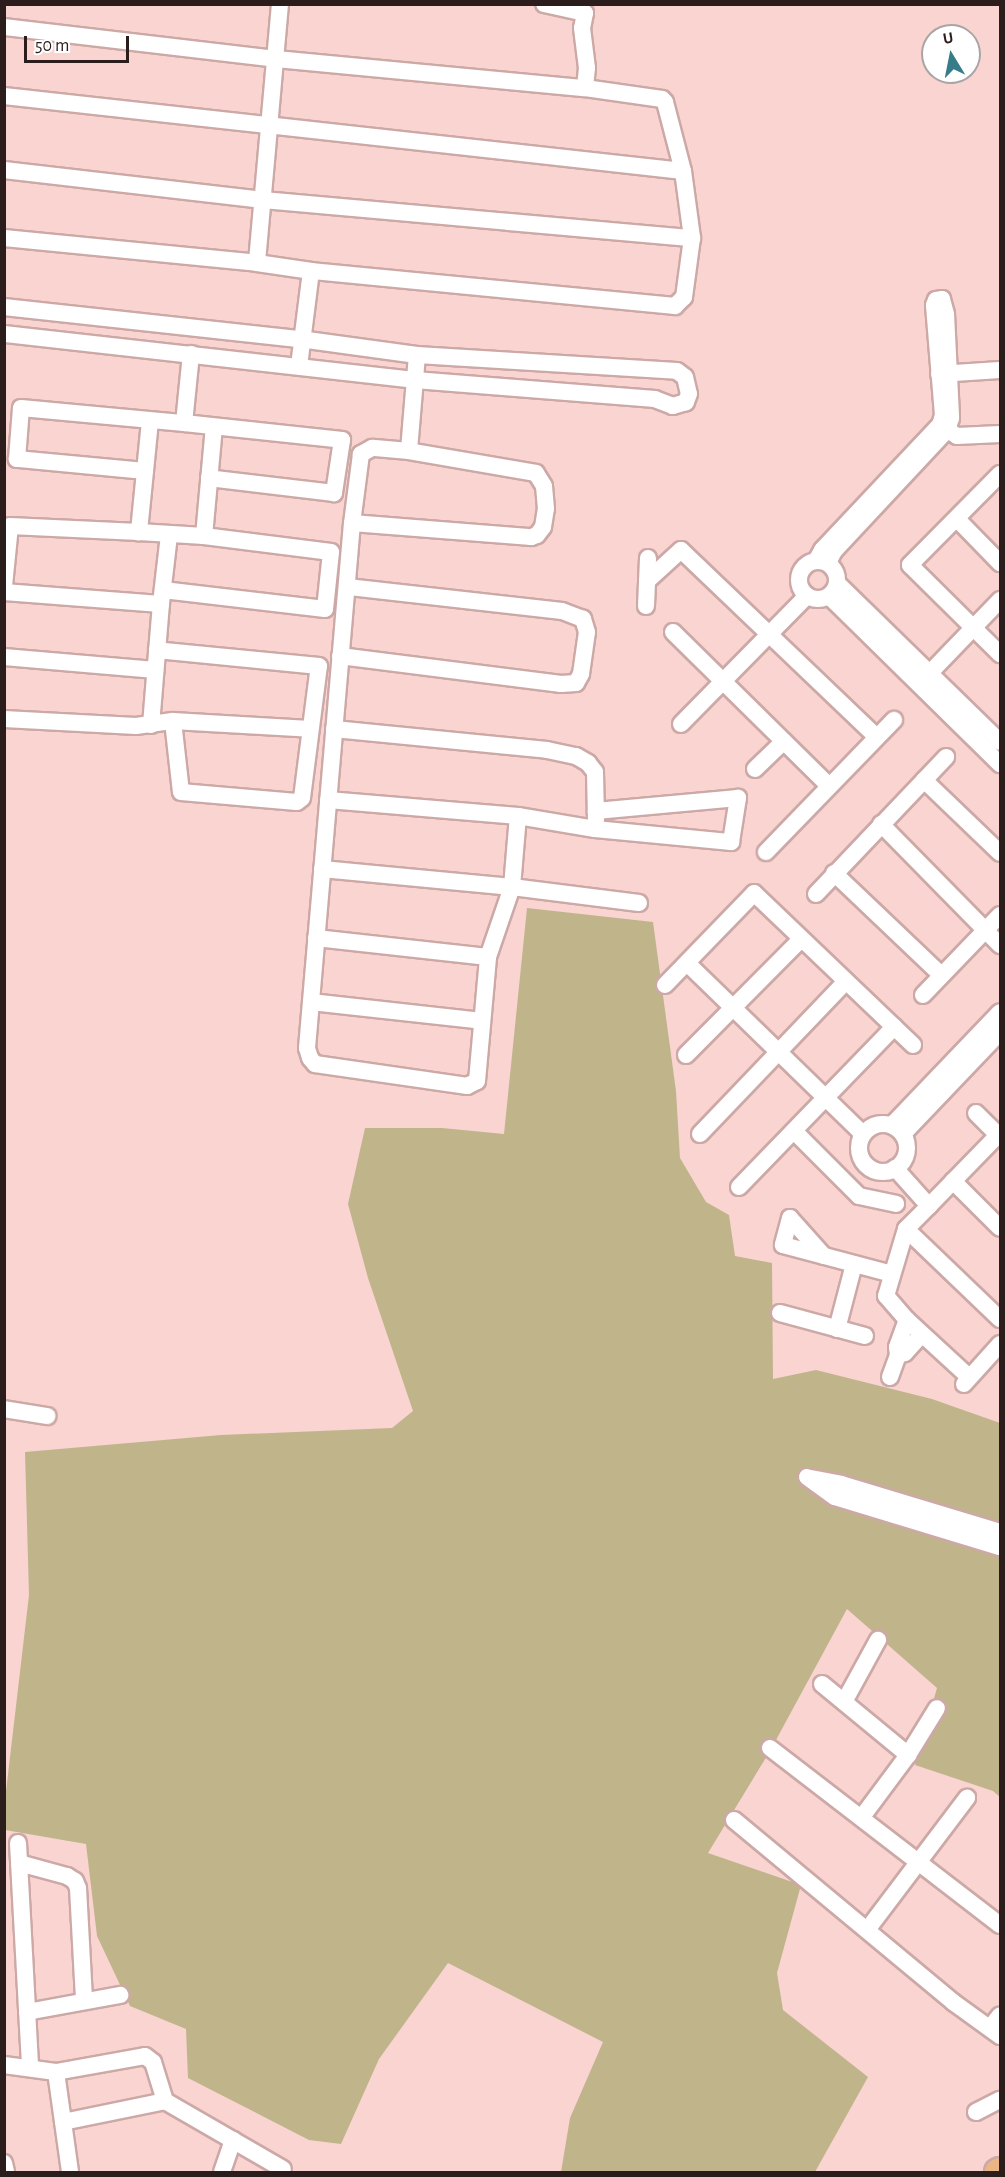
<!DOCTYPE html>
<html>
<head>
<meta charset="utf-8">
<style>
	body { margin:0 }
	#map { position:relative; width:1005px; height:2177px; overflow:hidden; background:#f9d4d1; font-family:"Alegreya Sans",sans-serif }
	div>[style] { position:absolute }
	.green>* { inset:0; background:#c0b48b }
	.roads { filter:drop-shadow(2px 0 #cca9a6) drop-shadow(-2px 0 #cca9a6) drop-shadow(0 2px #cca9a6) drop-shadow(0 -2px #cca9a6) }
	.minor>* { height:16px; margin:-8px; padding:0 8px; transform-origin:8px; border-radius:8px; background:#fff }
	.minor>.ring { margin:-8px; padding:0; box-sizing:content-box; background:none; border:16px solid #fff; border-radius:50% }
	.primary>* { height:26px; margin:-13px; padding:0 13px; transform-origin:13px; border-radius:13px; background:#ebb686 }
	span { translate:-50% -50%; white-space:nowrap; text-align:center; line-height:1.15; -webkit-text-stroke:5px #fff; paint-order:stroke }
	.frame { position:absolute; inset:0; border:6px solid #2a1d1c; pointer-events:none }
	.north { position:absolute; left:921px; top:24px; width:60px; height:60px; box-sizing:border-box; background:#fff; border:2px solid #aaa5a4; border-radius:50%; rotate:350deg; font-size:16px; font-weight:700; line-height:24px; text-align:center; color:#2a1d1c }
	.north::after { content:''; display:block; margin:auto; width:21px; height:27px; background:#377c89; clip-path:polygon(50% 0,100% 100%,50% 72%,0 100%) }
	.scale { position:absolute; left:24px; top:36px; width:105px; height:27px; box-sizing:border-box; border:3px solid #2a1d1c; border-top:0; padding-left:8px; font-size:18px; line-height:21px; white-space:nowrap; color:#2a1d1c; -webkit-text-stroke:4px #fff; paint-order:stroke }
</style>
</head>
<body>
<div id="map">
	<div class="green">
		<i style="clip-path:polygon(527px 908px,653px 922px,676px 1091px,680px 1158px,706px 1202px,729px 1215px,735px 1256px,772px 1263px,773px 1379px,816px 1370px,932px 1399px,1000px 1423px,1000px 1797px,993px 1791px,915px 1765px,937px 1688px,847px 1609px,770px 1751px,708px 1853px,801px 1885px,777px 1973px,783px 2010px,868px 2077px,815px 2172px,561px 2172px,570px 2118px,603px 2042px,448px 1963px,379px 2059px,341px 2144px,309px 2140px,188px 2078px,186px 2029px,130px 2006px,97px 1936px,86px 1844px,5px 1830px,5px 1800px,29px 1595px,25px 1452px,221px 1435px,392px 1428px,413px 1411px,368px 1278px,348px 1204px,365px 1128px,442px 1128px,504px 1134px)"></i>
	</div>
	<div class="roads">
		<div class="minor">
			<i style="left:280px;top:4px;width:260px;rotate:95.1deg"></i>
			<i style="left:257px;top:263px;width:55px;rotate:8.4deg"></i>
			<i style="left:311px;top:271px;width:96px;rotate:97.2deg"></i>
			<i style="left:544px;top:4px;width:42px;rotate:12.4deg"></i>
			<i style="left:585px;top:13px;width:15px;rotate:101deg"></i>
			<i style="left:582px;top:28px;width:40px;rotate:82.9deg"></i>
			<i style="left:587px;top:68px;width:20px;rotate:96deg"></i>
			<i style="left:4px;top:27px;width:274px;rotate:6.7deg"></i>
			<i style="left:276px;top:59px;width:310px;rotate:5.4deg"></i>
			<i style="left:585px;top:88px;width:78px;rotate:8.1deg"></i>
			<i style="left:662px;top:99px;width:4px;rotate:45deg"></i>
			<i style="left:665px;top:102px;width:71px;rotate:75.4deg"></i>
			<i style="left:683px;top:171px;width:68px;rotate:82.3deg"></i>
			<i style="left:692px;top:238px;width:60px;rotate:97.7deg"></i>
			<i style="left:684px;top:297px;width:13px;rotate:135deg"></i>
			<i style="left:675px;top:306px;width:366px;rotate:-174.5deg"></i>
			<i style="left:4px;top:96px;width:683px;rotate:6.3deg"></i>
			<i style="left:4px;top:170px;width:261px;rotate:6.6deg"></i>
			<i style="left:263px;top:200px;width:431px;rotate:5.1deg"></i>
			<i style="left:4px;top:238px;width:254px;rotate:5.6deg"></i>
			<i style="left:4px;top:307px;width:298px;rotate:6.2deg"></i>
			<i style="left:300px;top:339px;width:118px;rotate:7.8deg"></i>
			<i style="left:417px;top:355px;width:260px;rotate:3.5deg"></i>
			<i style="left:677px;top:371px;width:10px;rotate:37deg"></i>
			<i style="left:685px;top:377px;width:17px;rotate:77deg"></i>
			<i style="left:689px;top:394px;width:9px;rotate:111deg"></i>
			<i style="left:686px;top:402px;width:14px;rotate:163deg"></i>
			<i style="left:673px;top:406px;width:19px;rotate:-159deg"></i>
			<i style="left:655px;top:399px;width:241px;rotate:-175.5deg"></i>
			<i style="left:415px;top:380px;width:414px;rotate:-173.6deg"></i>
			<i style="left:191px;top:354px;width:69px;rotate:95.8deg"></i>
			<i style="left:184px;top:423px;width:159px;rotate:6.1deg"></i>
			<i style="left:342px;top:440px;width:54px;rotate:98.6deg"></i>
			<i style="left:334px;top:493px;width:126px;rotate:-173.2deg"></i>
			<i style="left:417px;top:355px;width:96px;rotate:94.8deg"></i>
			<i style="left:409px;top:451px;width:37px;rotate:-175deg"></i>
			<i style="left:372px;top:448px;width:13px;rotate:151deg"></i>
			<i style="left:361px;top:454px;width:70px;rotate:97.4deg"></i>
			<i style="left:352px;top:523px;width:527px;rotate:94.9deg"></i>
			<i style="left:307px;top:1048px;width:10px;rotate:73deg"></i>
			<i style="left:310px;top:1058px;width:8px;rotate:50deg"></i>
			<i style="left:315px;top:1064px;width:154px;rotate:8.2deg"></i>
			<i style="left:467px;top:1086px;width:11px;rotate:-27deg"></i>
			<i style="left:477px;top:1081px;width:124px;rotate:-84.9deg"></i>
			<i style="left:488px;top:957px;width:74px;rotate:-71.1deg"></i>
			<i style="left:512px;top:887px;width:71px;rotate:-85.2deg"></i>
			<i style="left:939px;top:374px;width:61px;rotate:-3.8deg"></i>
			<i style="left:150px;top:421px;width:112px;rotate:95.7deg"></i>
			<i style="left:139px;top:532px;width:65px;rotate:3.5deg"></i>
			<i style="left:204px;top:536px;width:128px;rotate:7.2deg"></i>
			<i style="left:331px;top:552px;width:57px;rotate:96deg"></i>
			<i style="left:325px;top:609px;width:163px;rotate:-173.3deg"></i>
			<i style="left:940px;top:425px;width:20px;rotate:33deg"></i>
			<i style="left:957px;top:436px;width:43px;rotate:-2.7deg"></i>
			<i style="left:145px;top:471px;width:129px;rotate:-174.6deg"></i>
			<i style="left:17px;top:459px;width:51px;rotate:-85.5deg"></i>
			<i style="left:21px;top:408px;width:164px;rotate:5.3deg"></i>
			<i style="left:1000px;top:474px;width:128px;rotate:134.7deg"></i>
			<i style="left:910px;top:565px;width:127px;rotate:44.7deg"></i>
			<i style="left:957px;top:519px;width:62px;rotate:45.7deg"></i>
			<i style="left:352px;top:523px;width:180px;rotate:4.5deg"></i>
			<i style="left:531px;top:537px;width:6px;rotate:-18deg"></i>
			<i style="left:537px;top:535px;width:10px;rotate:-53deg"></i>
			<i style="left:543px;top:527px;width:18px;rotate:-81deg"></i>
			<i style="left:546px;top:509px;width:23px;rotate:-95deg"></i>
			<i style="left:544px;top:486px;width:15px;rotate:-122deg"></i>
			<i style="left:536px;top:473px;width:129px;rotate:-170.2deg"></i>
			<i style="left:204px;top:536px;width:109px;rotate:-84.8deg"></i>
			<i class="ring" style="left:799px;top:561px;width:22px;height:22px"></i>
			<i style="left:816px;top:561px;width:13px;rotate:-61deg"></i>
			<i style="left:822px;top:550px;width:172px;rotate:-46.7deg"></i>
			<i style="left:940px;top:425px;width:10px;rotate:-73deg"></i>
			<i style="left:943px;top:415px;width:110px;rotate:-94.7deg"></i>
			<i style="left:934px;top:305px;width:5px;rotate:-68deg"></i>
			<i style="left:936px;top:300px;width:6px;rotate:-9deg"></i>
			<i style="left:942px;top:299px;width:16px;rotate:75deg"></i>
			<i style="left:946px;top:314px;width:104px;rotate:87.2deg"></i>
			<i style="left:951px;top:418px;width:13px;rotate:108deg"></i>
			<i style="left:947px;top:430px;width:166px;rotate:133deg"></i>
			<i style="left:834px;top:551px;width:13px;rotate:117deg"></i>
			<i style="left:647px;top:581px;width:46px;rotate:-42.4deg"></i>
			<i style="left:681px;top:550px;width:271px;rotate:43.7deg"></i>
			<i style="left:838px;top:584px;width:226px;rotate:44.3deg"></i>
			<i style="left:4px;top:586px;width:60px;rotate:-84.3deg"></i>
			<i style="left:10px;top:526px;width:129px;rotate:2.7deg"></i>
			<i style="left:4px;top:592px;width:157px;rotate:4.4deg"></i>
			<i style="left:829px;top:596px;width:240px;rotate:44.5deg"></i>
			<i style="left:646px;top:606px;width:48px;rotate:-87.6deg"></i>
			<i style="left:673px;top:632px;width:219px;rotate:44.6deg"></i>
			<i style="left:340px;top:656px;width:223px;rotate:7.2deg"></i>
			<i style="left:561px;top:684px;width:15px;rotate:-4deg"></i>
			<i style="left:576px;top:683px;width:10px;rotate:-61deg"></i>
			<i style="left:581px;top:674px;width:42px;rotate:-81.9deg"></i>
			<i style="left:587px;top:632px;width:14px;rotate:-107deg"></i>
			<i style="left:583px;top:619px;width:22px;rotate:-159deg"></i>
			<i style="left:562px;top:611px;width:216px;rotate:-173.6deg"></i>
			<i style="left:4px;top:657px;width:152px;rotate:4.9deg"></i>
			<i style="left:924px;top:679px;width:110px;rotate:-46.1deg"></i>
			<i style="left:4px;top:719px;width:132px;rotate:3deg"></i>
			<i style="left:136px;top:726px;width:37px;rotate:-8deg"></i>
			<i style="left:173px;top:721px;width:71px;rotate:83.6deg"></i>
			<i style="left:181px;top:792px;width:116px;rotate:4.9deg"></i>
			<i style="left:297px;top:802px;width:6px;rotate:-39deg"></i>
			<i style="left:302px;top:798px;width:133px;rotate:-82.7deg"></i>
			<i style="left:319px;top:666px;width:163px;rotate:-174.4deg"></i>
			<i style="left:173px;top:721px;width:137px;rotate:3.3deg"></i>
			<i style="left:681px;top:724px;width:180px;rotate:-45.5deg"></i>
			<i style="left:151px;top:725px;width:121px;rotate:-85.3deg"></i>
			<i style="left:161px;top:604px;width:69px;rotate:-83.4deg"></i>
			<i style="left:334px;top:729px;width:214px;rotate:5.6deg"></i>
			<i style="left:547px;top:750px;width:30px;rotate:12deg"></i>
			<i style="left:576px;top:756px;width:14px;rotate:30deg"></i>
			<i style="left:588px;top:763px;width:11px;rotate:52deg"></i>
			<i style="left:595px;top:772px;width:48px;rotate:88.8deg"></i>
			<i style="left:755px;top:769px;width:40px;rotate:-44deg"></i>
			<i style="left:924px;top:780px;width:105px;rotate:43.8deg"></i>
			<i style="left:328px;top:800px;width:191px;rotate:4.8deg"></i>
			<i style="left:518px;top:816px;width:78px;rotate:9.6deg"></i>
			<i style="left:595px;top:829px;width:137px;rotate:5.5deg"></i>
			<i style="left:731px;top:842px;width:45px;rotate:-81deg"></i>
			<i style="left:738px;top:798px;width:143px;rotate:174.8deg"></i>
			<i style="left:881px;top:824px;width:170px;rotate:45.5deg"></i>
			<i style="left:766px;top:852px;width:184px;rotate:-45.9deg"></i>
			<i style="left:322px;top:869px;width:191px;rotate:5.4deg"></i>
			<i style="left:512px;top:887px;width:128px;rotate:7.2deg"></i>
			<i style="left:834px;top:873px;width:148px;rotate:43.6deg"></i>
			<i style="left:816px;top:894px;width:189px;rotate:-46.5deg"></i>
			<i style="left:316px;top:938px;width:173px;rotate:6.3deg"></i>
			<i style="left:687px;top:963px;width:245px;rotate:44.2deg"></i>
			<i style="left:665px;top:985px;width:128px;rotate:-45.9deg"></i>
			<i style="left:754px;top:893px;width:220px;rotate:43.7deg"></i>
			<i style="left:923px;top:995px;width:111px;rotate:-46.1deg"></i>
			<i style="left:311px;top:1002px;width:172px;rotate:6.3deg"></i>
			<i style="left:686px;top:1055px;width:163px;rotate:-45.2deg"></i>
			<i class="ring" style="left:859px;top:1124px;width:32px;height:32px"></i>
			<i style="left:892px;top:1125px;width:156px;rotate:-46.3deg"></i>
			<i style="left:794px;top:1131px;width:92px;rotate:45deg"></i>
			<i style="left:859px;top:1196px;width:38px;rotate:12deg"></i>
			<i style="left:700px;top:1134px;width:211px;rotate:-46.3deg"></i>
			<i style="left:903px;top:1134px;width:141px;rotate:-46.4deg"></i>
			<i style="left:895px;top:1168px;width:51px;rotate:48.2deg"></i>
			<i style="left:929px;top:1206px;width:99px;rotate:-45.8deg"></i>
			<i style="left:998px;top:1135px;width:31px;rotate:-135deg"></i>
			<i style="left:953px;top:1181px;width:66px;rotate:45deg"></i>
			<i style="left:739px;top:1187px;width:223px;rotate:-45.9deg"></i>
			<i style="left:906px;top:1229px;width:130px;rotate:43.8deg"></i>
			<i style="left:824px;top:1256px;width:51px;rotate:-131.8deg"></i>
			<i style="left:790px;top:1218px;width:28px;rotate:105deg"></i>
			<i style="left:783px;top:1245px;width:113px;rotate:14.9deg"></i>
			<i style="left:780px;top:1313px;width:88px;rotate:15.1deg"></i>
			<i style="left:907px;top:1320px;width:84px;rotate:42.6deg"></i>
			<i style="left:837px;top:1329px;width:67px;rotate:-75.3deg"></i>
			<i style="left:898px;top:1355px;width:7px;rotate:-16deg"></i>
			<i style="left:905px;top:1353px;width:25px;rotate:-48deg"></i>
			<i style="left:890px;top:1377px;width:23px;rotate:-70deg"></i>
			<i style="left:898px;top:1355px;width:8px;rotate:-97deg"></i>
			<i style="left:897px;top:1347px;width:29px;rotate:-70deg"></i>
			<i style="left:907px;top:1320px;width:32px;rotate:-131deg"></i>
			<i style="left:886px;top:1296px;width:70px;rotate:-73.4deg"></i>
			<i style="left:906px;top:1229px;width:33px;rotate:-45deg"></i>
			<i style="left:964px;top:1384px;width:54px;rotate:-48deg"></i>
			<i style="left:4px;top:1409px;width:44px;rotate:9.2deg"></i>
			<i style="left:807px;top:1477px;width:34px;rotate:36deg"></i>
			<i style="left:835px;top:1497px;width:172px;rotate:16.9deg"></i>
			<i style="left:811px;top:1478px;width:31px;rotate:11deg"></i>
			<i style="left:841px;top:1484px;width:166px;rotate:16.8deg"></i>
			<i style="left:822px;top:1684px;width:112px;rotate:39.5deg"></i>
			<i style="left:908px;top:1755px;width:77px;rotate:126.6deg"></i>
			<i style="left:844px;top:1702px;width:71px;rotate:-61.3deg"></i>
			<i style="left:770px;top:1748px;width:290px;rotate:37.6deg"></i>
			<i style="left:908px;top:1755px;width:55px;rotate:-58.3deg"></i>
			<i style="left:734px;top:1820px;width:285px;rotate:39.7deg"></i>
			<i style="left:953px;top:2002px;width:58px;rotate:35.9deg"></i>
			<i style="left:18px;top:1843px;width:225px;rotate:86.9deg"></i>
			<i style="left:19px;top:1863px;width:50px;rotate:15.2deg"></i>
			<i style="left:67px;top:1876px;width:9px;rotate:32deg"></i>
			<i style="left:75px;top:1881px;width:8px;rotate:67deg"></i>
			<i style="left:78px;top:1888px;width:112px;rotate:86.9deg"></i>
			<i style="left:867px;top:1930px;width:166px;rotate:-52.9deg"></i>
			<i style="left:27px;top:2012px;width:95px;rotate:-10.4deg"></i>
			<i style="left:990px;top:2028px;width:16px;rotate:-52deg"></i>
			<i style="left:4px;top:2065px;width:52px;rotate:7.7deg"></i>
			<i style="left:56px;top:2072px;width:90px;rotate:-10.2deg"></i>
			<i style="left:145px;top:2056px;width:10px;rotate:37deg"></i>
			<i style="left:153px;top:2062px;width:41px;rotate:72.9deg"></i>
			<i style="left:165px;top:2101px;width:136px;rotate:30deg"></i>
			<i style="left:56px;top:2072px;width:101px;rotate:82deg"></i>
			<i style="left:976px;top:2112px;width:27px;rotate:-27deg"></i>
			<i style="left:63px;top:2122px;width:104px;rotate:-11.6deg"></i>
			<i style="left:4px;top:2163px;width:9px;rotate:77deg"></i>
			<i style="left:222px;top:2172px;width:34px;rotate:-71deg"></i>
		</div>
		<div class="primary">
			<i style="left:998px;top:2172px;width:2px;rotate:-27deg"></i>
		</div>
	</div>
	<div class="frame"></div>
	<div class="north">U</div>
	<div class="scale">50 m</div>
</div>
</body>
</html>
